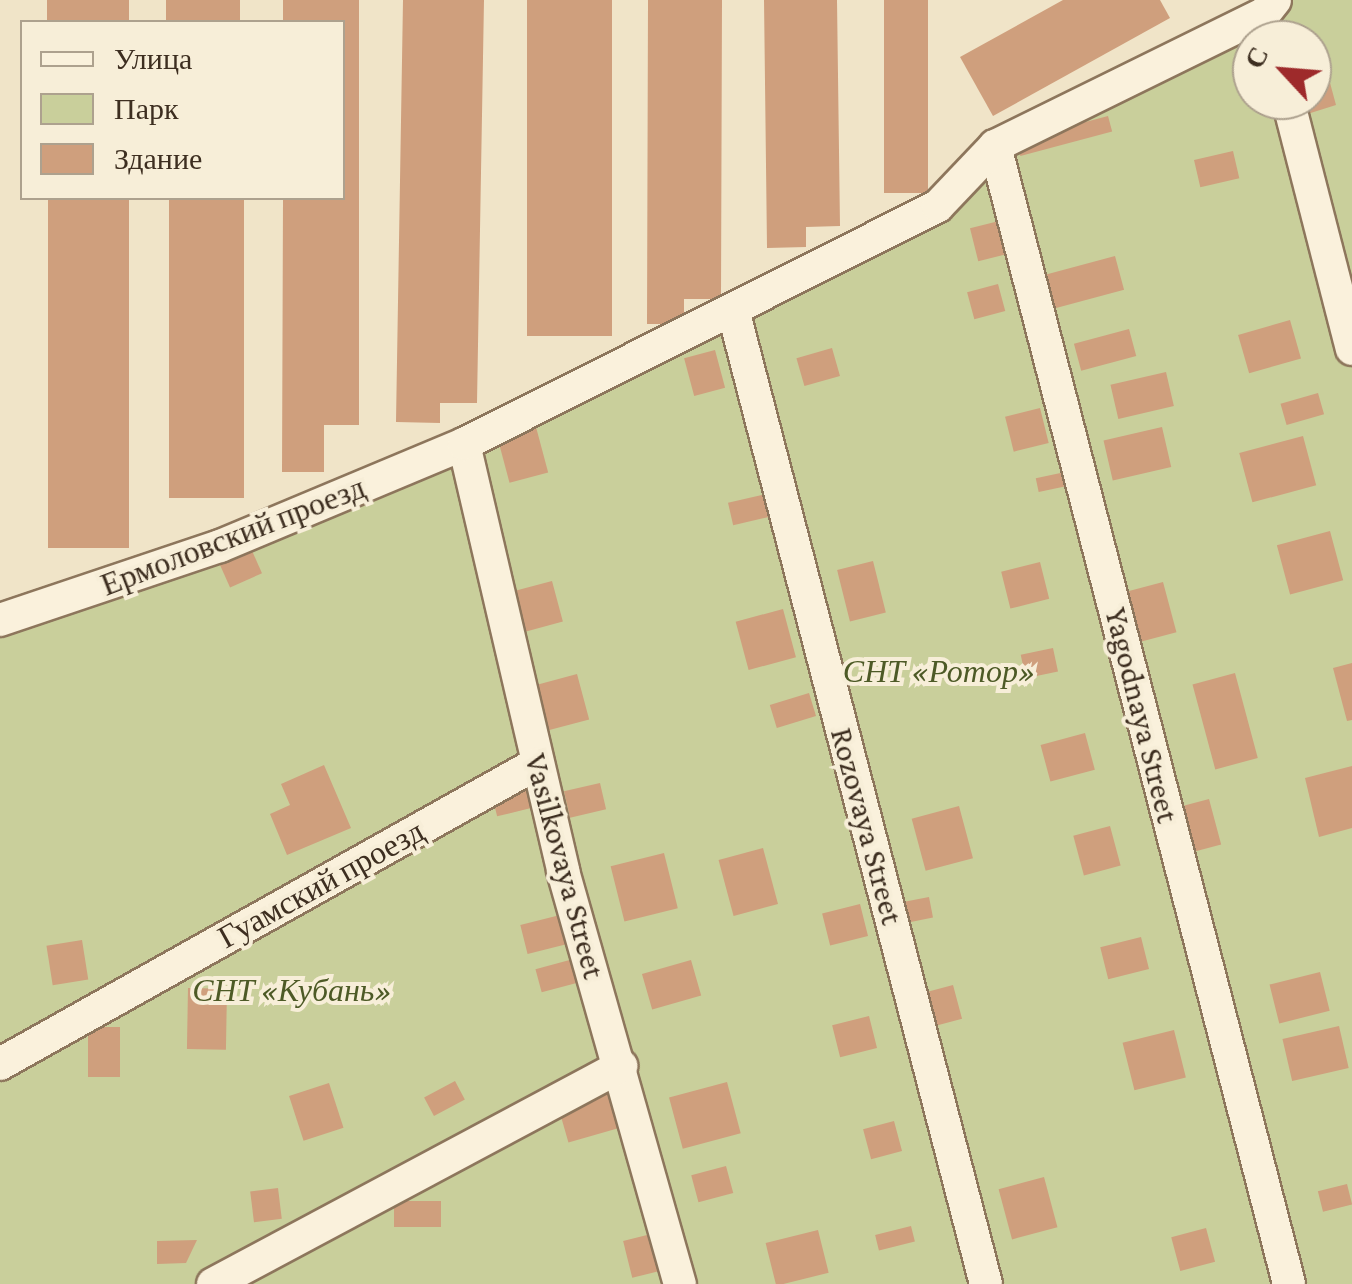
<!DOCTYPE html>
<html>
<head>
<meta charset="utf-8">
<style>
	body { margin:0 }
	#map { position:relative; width:1352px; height:1284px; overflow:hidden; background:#f0e4c8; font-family:"Crimson Pro",serif }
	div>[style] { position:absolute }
	.green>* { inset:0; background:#c9cf9b }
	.building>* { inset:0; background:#cf9f7d; transform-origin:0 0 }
	.roads { filter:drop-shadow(2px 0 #8d765c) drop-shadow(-2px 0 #8d765c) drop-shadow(0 2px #8d765c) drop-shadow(0 -2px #8d765c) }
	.street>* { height:32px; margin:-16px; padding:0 16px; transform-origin:16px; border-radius:16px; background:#faf1dc }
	span { translate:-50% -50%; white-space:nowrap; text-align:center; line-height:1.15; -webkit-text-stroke:8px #f7eed8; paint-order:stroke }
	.street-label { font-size:32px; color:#3d2e20 }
	.park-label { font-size:32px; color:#4d5a26; font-style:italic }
	.legend { position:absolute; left:20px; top:20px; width:325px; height:180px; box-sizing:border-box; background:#f7eed8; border:2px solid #ada18e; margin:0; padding:12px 18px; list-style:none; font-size:30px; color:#3d2e20 }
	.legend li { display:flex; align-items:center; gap:20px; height:50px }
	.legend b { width:50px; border:2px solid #ada18e }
	.north { position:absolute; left:1232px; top:20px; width:100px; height:100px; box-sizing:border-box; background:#f7eed8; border:2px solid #ada18e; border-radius:50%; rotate:296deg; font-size:28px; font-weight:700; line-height:40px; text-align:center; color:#3d2e20 }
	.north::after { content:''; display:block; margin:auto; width:35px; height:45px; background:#9e2a2b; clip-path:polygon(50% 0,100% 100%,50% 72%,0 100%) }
</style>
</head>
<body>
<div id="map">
	<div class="green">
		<i style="clip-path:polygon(evenodd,1275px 0,1352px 0,1352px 1284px,0 1284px,0 620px,220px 546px,938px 206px,995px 146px,1275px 0,1252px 40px,1312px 40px,1312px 100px,1252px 100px,1252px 40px)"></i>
	</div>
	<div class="building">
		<i style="left:47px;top:0;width:82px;height:22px"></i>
		<i style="left:166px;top:0;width:74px;height:22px"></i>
		<i style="clip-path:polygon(283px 0,359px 0,359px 425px,324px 425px,324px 472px,282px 472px,283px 198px,342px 198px,342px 22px,283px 22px)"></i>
		<i style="clip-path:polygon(403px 0,484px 0,477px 403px,440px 403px,440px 423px,396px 422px)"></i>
		<i style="left:527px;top:0;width:85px;height:336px"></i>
		<i style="clip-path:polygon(648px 0,722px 0,721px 299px,684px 299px,684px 324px,647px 324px)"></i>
		<i style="clip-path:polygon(764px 0,837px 0,840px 226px,806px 227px,806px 247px,767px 248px)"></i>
		<i style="left:884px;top:0;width:44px;height:193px"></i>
		<i style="clip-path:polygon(1063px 0,1160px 0,1170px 18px,993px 116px,960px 57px)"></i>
		<i style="clip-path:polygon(1326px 68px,1336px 105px,1301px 116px,1296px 100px,1312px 100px,1312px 72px)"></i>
		<i style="left:1108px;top:116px;width:16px;height:95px;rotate:75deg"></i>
		<i style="left:1233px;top:151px;width:28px;height:40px;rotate:77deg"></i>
		<i style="left:48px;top:198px;width:81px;height:350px"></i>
		<i style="left:169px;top:198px;width:75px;height:300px"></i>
		<i style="left:1003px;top:220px;width:34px;height:34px;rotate:76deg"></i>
		<i style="left:1115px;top:256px;width:35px;height:78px;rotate:75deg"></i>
		<i style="left:998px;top:284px;width:28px;height:32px;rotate:75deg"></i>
		<i style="left:1290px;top:320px;width:40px;height:54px;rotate:74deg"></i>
		<i style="left:1129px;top:329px;width:28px;height:57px;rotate:75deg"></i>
		<i style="left:832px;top:348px;width:29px;height:37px;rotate:74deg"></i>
		<i style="left:715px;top:350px;width:39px;height:32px;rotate:75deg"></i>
		<i style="left:1166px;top:372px;width:35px;height:57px;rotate:77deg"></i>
		<i style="left:1318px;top:393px;width:22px;height:39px;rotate:74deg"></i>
		<i style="left:1040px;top:408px;width:36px;height:36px;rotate:76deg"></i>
		<i style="left:536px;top:427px;width:47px;height:40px;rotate:75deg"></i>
		<i style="left:1162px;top:427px;width:41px;height:60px;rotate:77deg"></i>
		<i style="left:1303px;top:436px;width:51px;height:66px;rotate:75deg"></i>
		<i style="left:1070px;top:471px;width:14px;height:35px;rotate:78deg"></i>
		<i style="left:766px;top:494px;width:23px;height:39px;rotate:77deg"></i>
		<i style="left:1330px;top:531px;width:51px;height:55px;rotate:75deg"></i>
		<i style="left:249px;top:544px;width:32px;height:35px;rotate:66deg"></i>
		<i style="left:873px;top:561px;width:53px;height:37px;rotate:76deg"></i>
		<i style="left:1040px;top:562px;width:38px;height:40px;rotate:76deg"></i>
		<i style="left:552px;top:581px;width:42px;height:38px;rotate:75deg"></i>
		<i style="left:1163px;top:582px;width:52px;height:41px;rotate:75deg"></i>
		<i style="left:783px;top:609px;width:50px;height:49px;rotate:75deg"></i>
		<i style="left:1053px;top:648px;width:24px;height:33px;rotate:78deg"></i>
		<i style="clip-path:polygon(1352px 663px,1352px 720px,1347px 721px,1333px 668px)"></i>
		<i style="left:1235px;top:673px;width:88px;height:44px;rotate:75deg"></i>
		<i style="left:577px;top:674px;width:47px;height:48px;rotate:75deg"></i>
		<i style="left:809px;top:693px;width:24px;height:41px;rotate:73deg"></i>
		<i style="left:1085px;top:733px;width:38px;height:46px;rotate:75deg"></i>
		<i style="clip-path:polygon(324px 765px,351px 828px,287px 855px,270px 814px,290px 805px,281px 784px)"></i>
		<i style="clip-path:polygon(1352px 766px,1352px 828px,1319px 837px,1305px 778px)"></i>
		<i style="left:527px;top:779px;width:29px;height:38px;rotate:76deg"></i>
		<i style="left:600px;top:783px;width:27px;height:37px;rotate:77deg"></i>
		<i style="left:1209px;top:799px;width:47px;height:37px;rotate:75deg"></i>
		<i style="left:959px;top:806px;width:54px;height:49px;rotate:75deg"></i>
		<i style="left:1110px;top:826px;width:41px;height:38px;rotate:75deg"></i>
		<i style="left:763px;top:848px;width:58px;height:46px;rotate:75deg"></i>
		<i style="left:664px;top:853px;width:57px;height:55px;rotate:76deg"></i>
		<i style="left:929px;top:897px;width:21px;height:29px;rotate:79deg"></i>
		<i style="left:860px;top:904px;width:33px;height:39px;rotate:76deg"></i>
		<i style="left:564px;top:914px;width:30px;height:45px;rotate:76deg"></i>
		<i style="left:1141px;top:937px;width:33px;height:42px;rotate:76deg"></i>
		<i style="left:82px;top:940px;width:40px;height:36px;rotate:81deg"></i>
		<i style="left:577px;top:958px;width:24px;height:43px;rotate:75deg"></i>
		<i style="left:691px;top:960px;width:37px;height:51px;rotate:74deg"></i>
		<i style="left:1320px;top:972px;width:40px;height:52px;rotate:76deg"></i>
		<i style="left:953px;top:985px;width:35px;height:33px;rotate:75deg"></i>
		<i style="left:188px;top:988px;width:39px;height:61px;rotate:1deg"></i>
		<i style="left:869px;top:1016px;width:33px;height:38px;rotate:76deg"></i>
		<i style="left:1339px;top:1026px;width:43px;height:58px;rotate:77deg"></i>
		<i style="left:88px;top:1027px;width:32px;height:50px"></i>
		<i style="left:1174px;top:1030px;width:49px;height:53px;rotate:76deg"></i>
		<i style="left:455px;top:1081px;width:21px;height:35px;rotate:62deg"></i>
		<i style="left:727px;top:1082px;width:53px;height:60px;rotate:75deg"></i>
		<i style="left:329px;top:1083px;width:47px;height:42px;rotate:72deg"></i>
		<i style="left:614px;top:1091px;width:37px;height:58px;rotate:74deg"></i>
		<i style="left:894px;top:1121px;width:31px;height:32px;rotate:75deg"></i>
		<i style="left:726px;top:1166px;width:28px;height:36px;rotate:75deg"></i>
		<i style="left:1044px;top:1177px;width:52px;height:47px;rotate:75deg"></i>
		<i style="left:1347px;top:1184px;width:21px;height:30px;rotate:76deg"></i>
		<i style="left:278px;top:1188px;width:31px;height:28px;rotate:83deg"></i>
		<i style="left:394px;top:1201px;width:47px;height:26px"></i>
		<i style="left:911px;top:1226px;width:16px;height:37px;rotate:76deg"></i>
		<i style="left:1206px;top:1228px;width:35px;height:36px;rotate:75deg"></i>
		<i style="left:818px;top:1230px;width:44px;height:54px;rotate:76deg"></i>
		<i style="left:659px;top:1232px;width:38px;height:37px;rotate:76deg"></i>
		<i style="clip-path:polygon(197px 1240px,186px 1263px,157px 1264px,157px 1241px)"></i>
	</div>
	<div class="roads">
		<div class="street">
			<i style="left:1288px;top:100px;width:257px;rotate:75.6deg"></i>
			<i style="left:995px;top:146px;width:1175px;rotate:75.51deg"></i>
			<i style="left:733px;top:310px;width:1006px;rotate:75.44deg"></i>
			<i style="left:464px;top:444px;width:438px;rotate:76.9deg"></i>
			<i style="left:563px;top:871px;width:429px;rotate:74.2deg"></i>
			<i style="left:0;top:620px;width:232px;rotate:-18.6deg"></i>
			<i style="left:220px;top:546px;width:264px;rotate:-22.7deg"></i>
			<i style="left:464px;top:444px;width:530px;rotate:-26.66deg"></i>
			<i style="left:938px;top:206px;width:83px;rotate:-46.5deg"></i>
			<i style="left:995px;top:146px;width:301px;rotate:-26.2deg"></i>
			<i style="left:1265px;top:13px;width:16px;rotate:-52deg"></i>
			<i style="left:0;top:1064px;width:614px;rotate:-29.24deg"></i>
			<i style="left:213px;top:1284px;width:463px;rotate:-28.1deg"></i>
		</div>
	</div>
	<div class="street-label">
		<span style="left:233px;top:536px;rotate:-21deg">Ермоловский проезд</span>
		<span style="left:1142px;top:715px;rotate:76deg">Yagodnaya Street</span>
		<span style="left:867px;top:826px;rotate:75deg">Rozovaya Street</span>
		<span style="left:565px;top:866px;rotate:75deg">Vasilkovaya Street</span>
		<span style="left:321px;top:884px;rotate:-29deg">Гуамский проезд</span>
	</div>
	<div class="park-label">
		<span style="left:939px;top:671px">СНТ «Ротор»</span>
		<span style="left:292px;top:990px">СНТ «Кубань»</span>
	</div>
	<ul class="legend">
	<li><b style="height:12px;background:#faf1dc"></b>Улица</li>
	<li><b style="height:28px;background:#c9cf9b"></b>Парк</li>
	<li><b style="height:28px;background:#cf9f7d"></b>Здание</li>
	</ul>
	<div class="north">С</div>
</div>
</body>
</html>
